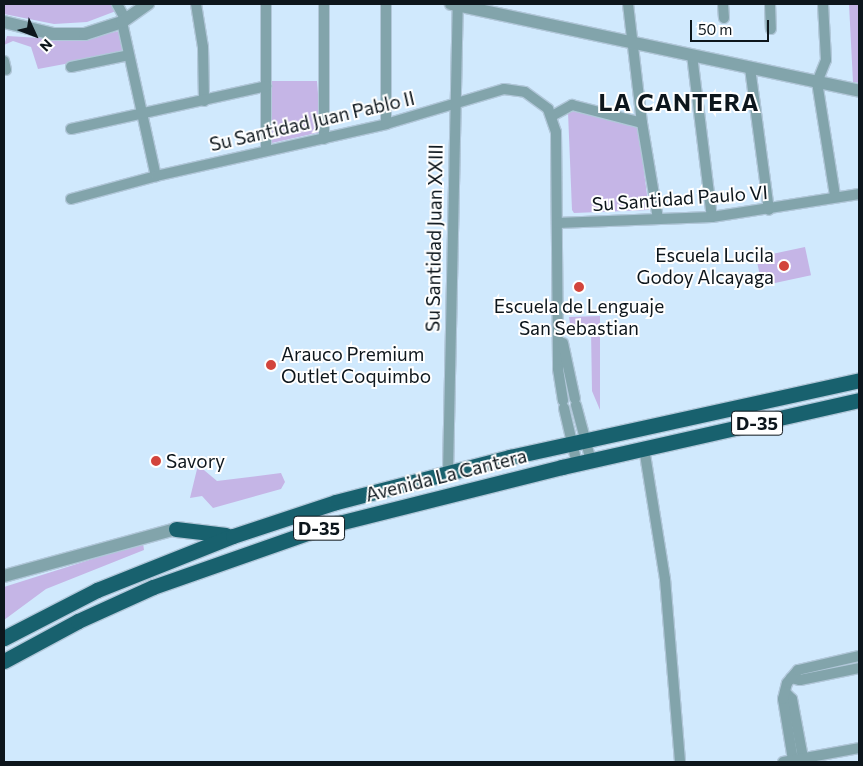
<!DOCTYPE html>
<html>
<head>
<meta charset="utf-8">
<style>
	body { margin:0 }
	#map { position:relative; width:863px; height:766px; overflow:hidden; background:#d0e9fd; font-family:Commissioner,sans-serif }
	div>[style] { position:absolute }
	.green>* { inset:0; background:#c5b5e6; transform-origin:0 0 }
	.roads { filter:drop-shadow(1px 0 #b1c7d9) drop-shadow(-1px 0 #b1c7d9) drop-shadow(0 1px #b1c7d9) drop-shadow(0 -1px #b1c7d9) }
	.minor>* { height:10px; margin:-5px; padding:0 5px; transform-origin:5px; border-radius:5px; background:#82a4ab }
	.tertiary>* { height:12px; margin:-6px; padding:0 6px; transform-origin:6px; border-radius:6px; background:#82a4ab }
	.trunk>* { height:15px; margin:-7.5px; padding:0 7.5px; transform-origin:7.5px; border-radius:7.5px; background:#18616e }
	.dots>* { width:14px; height:14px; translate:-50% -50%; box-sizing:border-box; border:2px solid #fff; border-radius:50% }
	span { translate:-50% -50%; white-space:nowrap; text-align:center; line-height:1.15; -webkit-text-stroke:4px #fff; paint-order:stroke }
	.shield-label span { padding:1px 4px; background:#fff; border:1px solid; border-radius:4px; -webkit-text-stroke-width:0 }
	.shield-label { font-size:18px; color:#0d161c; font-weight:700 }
	.street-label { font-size:19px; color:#0d161c }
	.poi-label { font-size:19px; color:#0d161c }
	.right { translate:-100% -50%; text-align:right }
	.left { translate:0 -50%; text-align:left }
	.district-label { font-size:24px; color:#0d161c; font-weight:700; letter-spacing:1px }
	.frame { position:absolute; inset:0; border:5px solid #0d161c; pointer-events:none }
	.north { position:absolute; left:10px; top:10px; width:50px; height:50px; -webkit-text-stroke:4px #fff; paint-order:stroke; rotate:133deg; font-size:14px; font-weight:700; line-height:20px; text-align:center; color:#0d161c }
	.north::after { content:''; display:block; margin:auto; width:18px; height:22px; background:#0d161c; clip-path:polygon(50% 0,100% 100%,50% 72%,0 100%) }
	.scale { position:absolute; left:690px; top:20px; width:79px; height:22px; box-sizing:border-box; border:2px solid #0d161c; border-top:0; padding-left:6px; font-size:15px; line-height:18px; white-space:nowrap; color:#0d161c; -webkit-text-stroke:4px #fff; paint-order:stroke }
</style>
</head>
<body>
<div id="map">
	<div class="green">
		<i style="clip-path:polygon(4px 4px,112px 4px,116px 11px,87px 22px,54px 24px,4px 14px)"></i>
		<i style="clip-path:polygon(849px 4px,859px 4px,859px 83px,853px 82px)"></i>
		<i style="clip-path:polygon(120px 31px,123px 53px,38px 69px,31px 47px,13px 41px,4px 45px,7px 36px,74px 40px)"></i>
		<i style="clip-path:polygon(272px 81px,317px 81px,321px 132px,272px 143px)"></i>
		<i style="clip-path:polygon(576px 111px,638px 126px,649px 210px,574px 213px,572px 210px,568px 112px)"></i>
		<i style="left:805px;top:247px;width:29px;height:50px;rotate:78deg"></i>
		<i style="clip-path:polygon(600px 316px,600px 410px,592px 391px,591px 330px,570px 324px,569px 317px)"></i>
		<i style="clip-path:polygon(198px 465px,217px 481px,281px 473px,285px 482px,281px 489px,213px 508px,202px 496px,190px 498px)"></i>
		<i style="clip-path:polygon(143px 543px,144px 550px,46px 589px,4px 620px,4px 587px)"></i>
	</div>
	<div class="roads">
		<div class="minor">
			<i style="left:117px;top:4px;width:18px;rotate:61deg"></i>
			<i style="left:196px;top:4px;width:44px;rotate:80.8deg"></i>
			<i style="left:203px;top:47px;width:54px;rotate:88.9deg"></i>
			<i style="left:266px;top:4px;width:147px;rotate:90deg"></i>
			<i style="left:324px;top:4px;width:135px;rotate:90deg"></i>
			<i style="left:628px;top:4px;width:120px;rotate:83.3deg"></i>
			<i style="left:642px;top:123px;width:97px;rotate:80.5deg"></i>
			<i style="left:723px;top:4px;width:14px;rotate:86deg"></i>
			<i style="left:770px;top:4px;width:25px;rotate:88deg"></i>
			<i style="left:823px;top:4px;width:56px;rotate:86.9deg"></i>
			<i style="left:826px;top:60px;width:24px;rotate:112deg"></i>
			<i style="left:817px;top:82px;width:115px;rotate:81deg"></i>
			<i style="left:122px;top:22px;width:158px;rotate:77.6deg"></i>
			<i style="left:692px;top:55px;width:163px;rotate:83deg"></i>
			<i style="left:4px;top:61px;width:9px;rotate:77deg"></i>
			<i style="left:71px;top:67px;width:59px;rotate:-11.7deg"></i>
			<i style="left:750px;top:68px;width:143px;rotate:82.4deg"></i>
			<i style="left:552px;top:116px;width:23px;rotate:-29deg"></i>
			<i style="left:572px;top:105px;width:72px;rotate:14.4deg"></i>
			<i style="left:386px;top:124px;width:120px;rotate:-90deg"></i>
			<i style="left:71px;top:129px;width:200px;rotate:-12.4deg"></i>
			<i style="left:71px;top:199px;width:88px;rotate:-15.1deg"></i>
			<i style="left:156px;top:176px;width:236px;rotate:-12.7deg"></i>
			<i style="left:386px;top:124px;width:123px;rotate:-16.5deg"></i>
			<i style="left:504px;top:89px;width:21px;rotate:8deg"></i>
			<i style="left:525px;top:92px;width:29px;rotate:36deg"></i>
			<i style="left:548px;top:109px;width:24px;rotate:71deg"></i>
			<i style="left:556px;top:132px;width:237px;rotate:89.5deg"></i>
			<i style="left:558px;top:369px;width:32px;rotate:81deg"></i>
			<i style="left:557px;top:223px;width:155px;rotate:-2.2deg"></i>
			<i style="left:712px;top:217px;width:149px;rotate:-8.9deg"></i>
			<i style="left:563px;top:343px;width:57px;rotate:77.9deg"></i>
			<i style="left:576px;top:405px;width:58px;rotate:75deg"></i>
			<i style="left:564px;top:408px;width:57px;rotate:76.9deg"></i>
			<i style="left:644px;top:448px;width:133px;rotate:80.9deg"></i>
			<i style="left:665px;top:579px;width:184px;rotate:85.3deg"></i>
			<i style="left:448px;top:472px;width:468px;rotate:-88.8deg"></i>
			<i style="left:791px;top:678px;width:9px;rotate:13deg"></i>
			<i style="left:800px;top:680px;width:60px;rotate:-11.5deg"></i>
			<i style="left:785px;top:692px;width:10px;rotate:45deg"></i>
			<i style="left:792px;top:699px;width:60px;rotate:79.4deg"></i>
			<i style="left:793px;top:760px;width:62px;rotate:-99.3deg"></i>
			<i style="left:783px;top:699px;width:16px;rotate:-76deg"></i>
			<i style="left:787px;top:683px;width:17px;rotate:-50deg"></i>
			<i style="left:798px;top:670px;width:63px;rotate:-12.9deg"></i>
			<i style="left:783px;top:762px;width:77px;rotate:-10.4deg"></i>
		</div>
		<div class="tertiary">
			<i style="left:451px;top:4px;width:417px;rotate:12deg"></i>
			<i style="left:4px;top:22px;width:50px;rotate:13.8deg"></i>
			<i style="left:53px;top:34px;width:32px"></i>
			<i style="left:85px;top:34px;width:39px;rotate:-18deg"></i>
			<i style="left:122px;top:22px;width:32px;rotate:-35deg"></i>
			<i style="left:4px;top:576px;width:178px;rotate:-15.3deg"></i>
		</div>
		<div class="trunk">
			<i style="left:176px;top:529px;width:50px;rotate:6.8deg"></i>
			<i style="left:4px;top:638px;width:105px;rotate:-27.3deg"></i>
			<i style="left:97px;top:590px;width:146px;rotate:-21.7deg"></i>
			<i style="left:233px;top:536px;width:108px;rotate:-18.3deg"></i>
			<i style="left:336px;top:502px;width:180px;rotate:-14.5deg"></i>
			<i style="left:510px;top:457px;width:357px;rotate:-12.4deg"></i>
			<i style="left:4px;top:661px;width:84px;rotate:-28.4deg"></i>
			<i style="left:78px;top:621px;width:82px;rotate:-24.4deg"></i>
			<i style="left:153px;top:587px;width:184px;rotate:-19.3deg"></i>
			<i style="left:327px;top:526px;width:242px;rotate:-14.1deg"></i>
			<i style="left:562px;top:467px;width:304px;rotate:-12.7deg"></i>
		</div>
	</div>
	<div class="dots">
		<i style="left:784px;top:266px;background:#d2443c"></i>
		<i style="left:579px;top:287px;background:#d2443c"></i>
		<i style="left:271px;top:365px;background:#d2443c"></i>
		<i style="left:156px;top:461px;background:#d2443c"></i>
	</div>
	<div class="shield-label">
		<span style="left:757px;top:423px">D-35</span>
		<span style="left:319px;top:528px">D-35</span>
	</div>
	<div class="street-label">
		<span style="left:312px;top:121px;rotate:-13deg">Su Santidad Juan Pablo II</span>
		<span style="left:680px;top:198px;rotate:-4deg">Su Santidad Paulo VI</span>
		<span style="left:434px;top:238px;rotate:-89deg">Su Santidad Juan XXIII</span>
		<span style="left:446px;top:475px;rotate:-14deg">Avenida La Cantera</span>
	</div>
	<div class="poi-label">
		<span class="right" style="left:774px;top:266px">Escuela Lucila<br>Godoy Alcayaga</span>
		<span style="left:579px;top:317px">Escuela de Lenguaje<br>San Sebastian</span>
		<span class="left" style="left:281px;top:365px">Arauco Premium<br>Outlet Coquimbo</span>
		<span class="left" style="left:166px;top:461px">Savory</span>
	</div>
	<div class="district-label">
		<span style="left:679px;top:102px">LA CANTERA</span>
	</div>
	<div class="frame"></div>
	<div class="north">N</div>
	<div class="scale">50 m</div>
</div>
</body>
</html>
